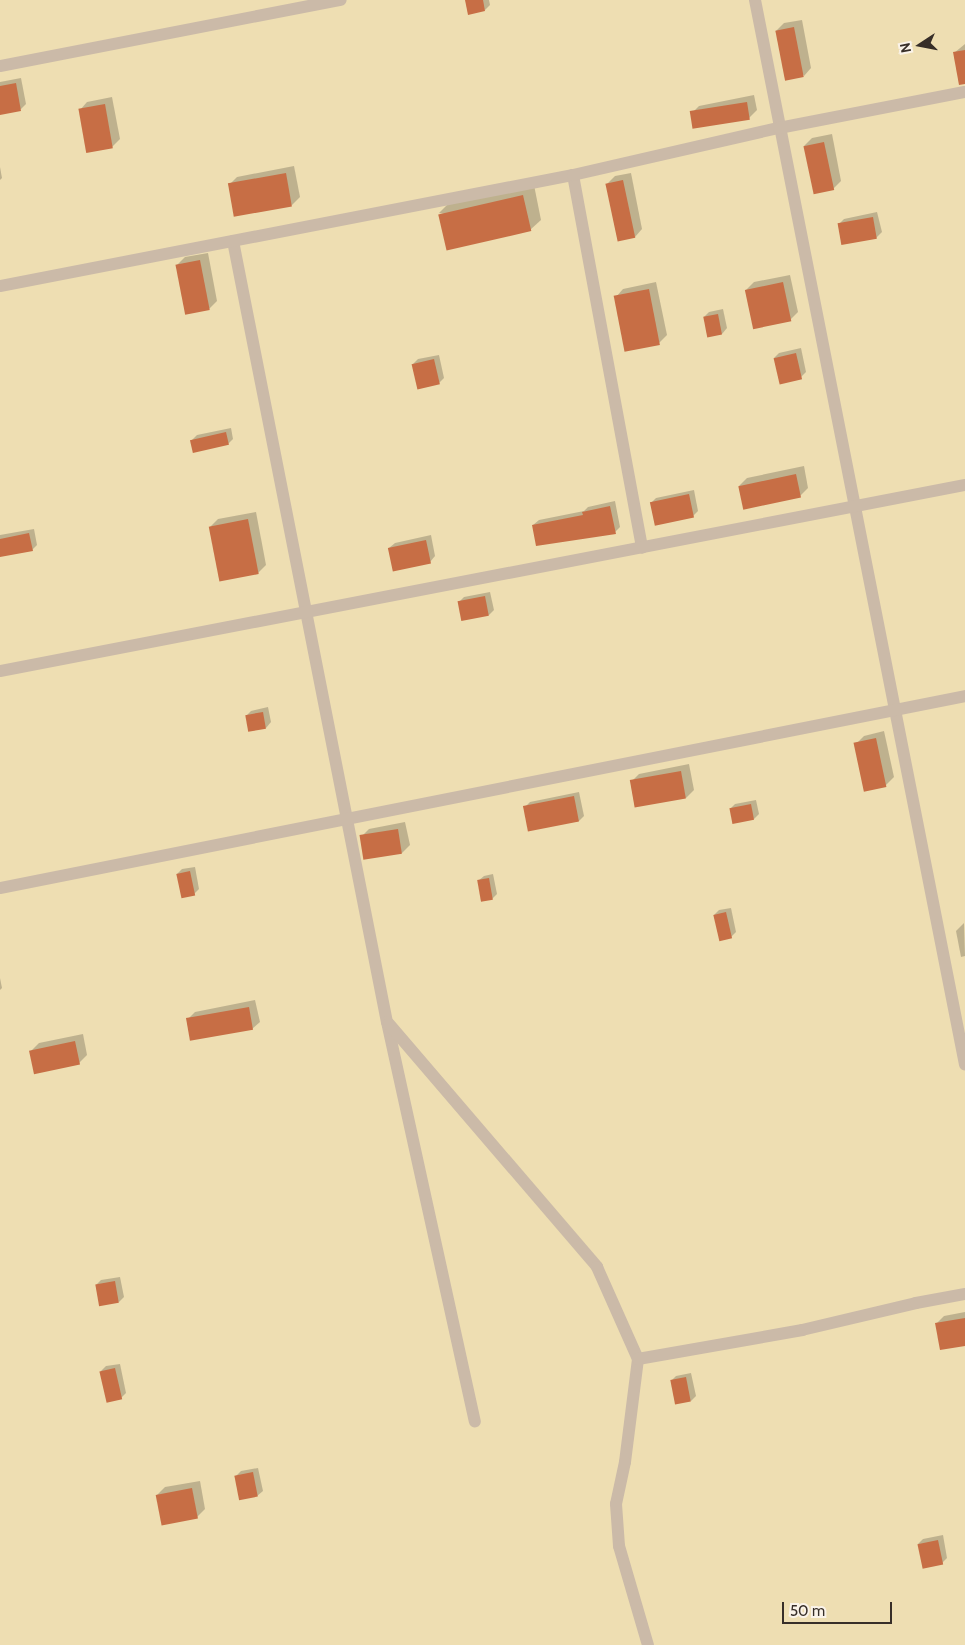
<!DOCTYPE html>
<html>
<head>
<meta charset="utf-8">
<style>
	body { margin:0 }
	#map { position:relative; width:965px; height:1645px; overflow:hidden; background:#f2eadc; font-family:Cabin,sans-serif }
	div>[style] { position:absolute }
	.sand>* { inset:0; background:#eedeb2; transform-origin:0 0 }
	.shadow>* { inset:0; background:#0003 }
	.building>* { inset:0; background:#c76e45; transform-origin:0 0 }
	.minor>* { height:12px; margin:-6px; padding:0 6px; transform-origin:6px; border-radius:6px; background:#cbbaa8 }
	span { translate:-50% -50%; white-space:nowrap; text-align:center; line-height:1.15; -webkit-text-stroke:4.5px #faf3e9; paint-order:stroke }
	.north { position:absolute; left:895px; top:20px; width:50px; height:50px; -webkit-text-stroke:4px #faf3e9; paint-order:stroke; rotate:259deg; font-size:14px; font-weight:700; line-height:20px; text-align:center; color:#372e28 }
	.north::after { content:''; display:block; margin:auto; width:18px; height:22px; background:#372e28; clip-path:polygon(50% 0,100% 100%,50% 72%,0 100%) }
	.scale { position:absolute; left:782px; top:1602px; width:110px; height:22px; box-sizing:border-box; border:2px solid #372e28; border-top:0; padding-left:6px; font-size:15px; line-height:18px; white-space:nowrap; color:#372e28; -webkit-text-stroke:4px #faf3e9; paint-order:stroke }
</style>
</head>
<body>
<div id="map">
	<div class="sand">
		<i style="left:0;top:0;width:965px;height:1645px"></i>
	</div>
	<div class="shadow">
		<i style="clip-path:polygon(466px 0,489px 0,490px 5px,485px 10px)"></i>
		<i style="clip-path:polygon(802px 20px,811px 68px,804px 76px,776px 31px,784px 23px)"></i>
		<i style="clip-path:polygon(965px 44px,965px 78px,954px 53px)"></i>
		<i style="clip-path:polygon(21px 78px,26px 104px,21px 109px,0 113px,0 82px)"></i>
		<i style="clip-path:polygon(754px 95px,757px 110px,749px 118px,691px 114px,699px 106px)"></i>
		<i style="clip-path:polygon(112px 97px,120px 139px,112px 147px,80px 110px,87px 102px)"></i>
		<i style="clip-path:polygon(832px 134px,841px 181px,833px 189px,804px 146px,812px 138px)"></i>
		<i style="clip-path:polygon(294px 166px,300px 197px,292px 205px,229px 185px,237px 177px)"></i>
		<i style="clip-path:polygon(0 167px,2px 178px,0 180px)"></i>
		<i style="clip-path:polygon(631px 173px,642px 229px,635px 237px,607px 184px,615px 176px)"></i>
		<i style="clip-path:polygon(534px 185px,541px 220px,530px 230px,439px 213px,450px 202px)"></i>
		<i style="clip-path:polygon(877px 212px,882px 232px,876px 238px,839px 224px,844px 219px)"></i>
		<i style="clip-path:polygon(208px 253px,217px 301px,209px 309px,177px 265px,185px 257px)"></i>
		<i style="clip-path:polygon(790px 275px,798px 312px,790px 320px,746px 290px,754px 282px)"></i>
		<i style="clip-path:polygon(656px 282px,667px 335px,659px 343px,616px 297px,623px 289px)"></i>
		<i style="clip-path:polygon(723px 309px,727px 328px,722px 334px,708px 336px,704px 317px,709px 312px)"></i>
		<i style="clip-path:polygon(801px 348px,806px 372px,801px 377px,774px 358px,779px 353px)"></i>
		<i style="clip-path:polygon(439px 355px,444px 378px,439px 383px,413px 364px,418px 359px)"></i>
		<i style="clip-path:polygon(231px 428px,233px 439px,228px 444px,192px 440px,197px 435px)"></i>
		<i style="clip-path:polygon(804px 466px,808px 488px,800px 496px,739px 486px,747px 478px)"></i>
		<i style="clip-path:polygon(694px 490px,698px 511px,693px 516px,651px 503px,656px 498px)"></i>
		<i style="clip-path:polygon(615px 501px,620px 527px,615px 532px,533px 525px,539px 520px,584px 511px,588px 507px)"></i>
		<i style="clip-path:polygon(256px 512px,266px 565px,258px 573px,210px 527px,218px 519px)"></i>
		<i style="clip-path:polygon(34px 529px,37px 545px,32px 550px,0 556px,0 535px)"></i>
		<i style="clip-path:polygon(431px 535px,435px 556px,430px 562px,389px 548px,395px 543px)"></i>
		<i style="clip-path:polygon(490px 592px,494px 610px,489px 615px,459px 602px,464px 597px)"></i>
		<i style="clip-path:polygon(268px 707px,271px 722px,266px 728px,246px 716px,251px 711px)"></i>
		<i style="clip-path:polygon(884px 731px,894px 777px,886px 785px,866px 790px,856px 744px,864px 736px)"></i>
		<i style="clip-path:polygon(689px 764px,694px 790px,686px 798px,631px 782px,639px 774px)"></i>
		<i style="clip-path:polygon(579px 792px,584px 816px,579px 821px,529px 829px,525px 807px,530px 802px)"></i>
		<i style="clip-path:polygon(756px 800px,759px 814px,754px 819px,730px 809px,735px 804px)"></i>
		<i style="clip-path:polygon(405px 822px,410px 845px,402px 853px,361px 837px,369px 829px)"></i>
		<i style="clip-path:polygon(195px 867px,199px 889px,194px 894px,177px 874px,182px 869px)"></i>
		<i style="clip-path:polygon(493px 874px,497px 894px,492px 899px,478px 881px,484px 876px)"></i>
		<i style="clip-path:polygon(731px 908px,736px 932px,731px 937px,714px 915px,719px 910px)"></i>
		<i style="clip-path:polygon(964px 923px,965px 956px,961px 957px,956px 931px)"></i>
		<i style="clip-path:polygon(0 978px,2px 988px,0 990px)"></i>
		<i style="clip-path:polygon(255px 1000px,260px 1022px,252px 1029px,188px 1019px,195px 1012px)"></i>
		<i style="clip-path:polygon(83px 1034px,87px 1055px,79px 1063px,31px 1051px,39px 1043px)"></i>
		<i style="clip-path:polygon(120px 1277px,124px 1297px,119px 1302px,96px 1285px,101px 1280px)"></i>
		<i style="clip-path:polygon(965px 1312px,965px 1344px,936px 1324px,944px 1316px)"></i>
		<i style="clip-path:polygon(120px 1364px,126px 1393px,121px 1398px,101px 1371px,106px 1366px)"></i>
		<i style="clip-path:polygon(691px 1373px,696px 1396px,691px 1401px,671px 1381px,676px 1376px)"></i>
		<i style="clip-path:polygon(258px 1468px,263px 1491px,257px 1496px,236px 1476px,241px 1471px)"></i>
		<i style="clip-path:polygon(200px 1481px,205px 1509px,197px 1517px,157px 1495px,165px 1487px)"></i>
		<i style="clip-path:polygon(943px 1535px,947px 1558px,942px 1563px,918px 1544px,923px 1539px)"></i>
	</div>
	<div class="building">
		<i style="clip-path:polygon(465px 0,483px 0,485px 11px,468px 15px)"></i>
		<i style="left:794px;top:27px;width:51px;height:19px;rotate:79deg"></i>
		<i style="clip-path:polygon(965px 50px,965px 84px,959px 85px,953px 52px)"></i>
		<i style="clip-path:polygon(16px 83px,21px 111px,0 115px,0 86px)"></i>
		<i style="left:747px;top:102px;width:18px;height:58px;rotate:81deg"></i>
		<i style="left:105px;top:104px;width:45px;height:27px;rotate:80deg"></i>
		<i style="left:824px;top:142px;width:49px;height:21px;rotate:78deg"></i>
		<i style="left:286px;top:173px;width:34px;height:59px;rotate:80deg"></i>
		<i style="left:623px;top:180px;width:59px;height:18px;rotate:78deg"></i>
		<i style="left:523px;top:195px;width:37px;height:87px;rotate:77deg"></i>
		<i style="left:873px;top:217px;width:22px;height:36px;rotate:80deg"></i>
		<i style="left:200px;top:260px;width:51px;height:25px;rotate:79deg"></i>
		<i style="left:783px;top:282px;width:40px;height:39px;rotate:78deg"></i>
		<i style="left:649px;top:289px;width:57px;height:36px;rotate:79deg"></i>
		<i style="left:718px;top:314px;width:21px;height:15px;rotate:79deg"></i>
		<i style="left:796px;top:353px;width:27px;height:23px;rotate:77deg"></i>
		<i style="left:434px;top:359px;width:26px;height:23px;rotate:77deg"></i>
		<i style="left:226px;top:432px;width:13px;height:37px;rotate:77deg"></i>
		<i style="left:796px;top:474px;width:24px;height:59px;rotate:78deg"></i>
		<i style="left:689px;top:494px;width:24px;height:40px;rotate:78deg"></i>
		<i style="clip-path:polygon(610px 506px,616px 534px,536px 546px,532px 525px,583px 515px,582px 512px)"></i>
		<i style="left:248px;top:519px;width:56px;height:40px;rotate:79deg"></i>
		<i style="clip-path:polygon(29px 533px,33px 551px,0 557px,0 539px)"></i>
		<i style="left:426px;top:540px;width:24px;height:39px;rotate:78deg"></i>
		<i style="left:485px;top:596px;width:20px;height:28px;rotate:79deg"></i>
		<i style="left:263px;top:712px;width:17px;height:18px;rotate:80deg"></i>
		<i style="left:876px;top:738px;width:50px;height:23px;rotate:78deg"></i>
		<i style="left:681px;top:771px;width:28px;height:52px;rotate:80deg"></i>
		<i style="left:574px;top:796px;width:26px;height:52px;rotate:79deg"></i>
		<i style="left:751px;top:804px;width:16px;height:22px;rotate:79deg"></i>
		<i style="left:398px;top:829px;width:25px;height:39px;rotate:81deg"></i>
		<i style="left:190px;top:871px;width:25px;height:14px;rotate:78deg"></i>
		<i style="left:489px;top:878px;width:22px;height:12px;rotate:80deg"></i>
		<i style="left:726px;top:912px;width:27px;height:13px;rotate:77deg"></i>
		<i style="left:249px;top:1007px;width:23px;height:64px;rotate:80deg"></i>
		<i style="left:75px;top:1041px;width:24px;height:47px;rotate:78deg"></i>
		<i style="left:115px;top:1281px;width:22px;height:20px;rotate:80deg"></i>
		<i style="clip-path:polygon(965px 1318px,965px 1346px,940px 1350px,935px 1323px)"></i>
		<i style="left:115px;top:1368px;width:32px;height:16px;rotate:77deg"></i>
		<i style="left:686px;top:1377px;width:25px;height:16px;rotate:79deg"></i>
		<i style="left:253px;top:1472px;width:25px;height:19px;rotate:79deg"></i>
		<i style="left:192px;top:1488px;width:31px;height:37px;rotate:79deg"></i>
		<i style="left:938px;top:1540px;width:25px;height:21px;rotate:78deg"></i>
	</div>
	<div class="minor">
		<i style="left:755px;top:0;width:1085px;rotate:78.84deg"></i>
		<i style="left:0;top:66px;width:347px;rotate:-11deg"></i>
		<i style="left:573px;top:175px;width:379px;rotate:79.5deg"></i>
		<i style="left:233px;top:241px;width:796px;rotate:78.85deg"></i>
		<i style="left:387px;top:1022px;width:409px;rotate:77.6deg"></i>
		<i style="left:0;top:286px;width:584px;rotate:-10.96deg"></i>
		<i style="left:573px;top:175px;width:211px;rotate:-12.9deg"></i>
		<i style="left:779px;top:128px;width:189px;rotate:-11deg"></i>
		<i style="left:0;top:671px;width:983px;rotate:-10.91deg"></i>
		<i style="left:0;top:888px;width:984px;rotate:-11.25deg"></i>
		<i style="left:389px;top:1024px;width:320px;rotate:49.4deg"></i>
		<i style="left:597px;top:1267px;width:101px;rotate:66deg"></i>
		<i style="left:638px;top:1359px;width:104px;rotate:97.2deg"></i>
		<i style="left:625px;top:1462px;width:43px;rotate:102.1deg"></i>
		<i style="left:616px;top:1504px;width:42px;rotate:85.9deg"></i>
		<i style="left:619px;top:1546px;width:103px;rotate:73.7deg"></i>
		<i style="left:638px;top:1359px;width:167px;rotate:-10deg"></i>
		<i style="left:802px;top:1330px;width:117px;rotate:-13.3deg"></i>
		<i style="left:916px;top:1303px;width:50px;rotate:-10.4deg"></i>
	</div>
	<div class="north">N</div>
	<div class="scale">50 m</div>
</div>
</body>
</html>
